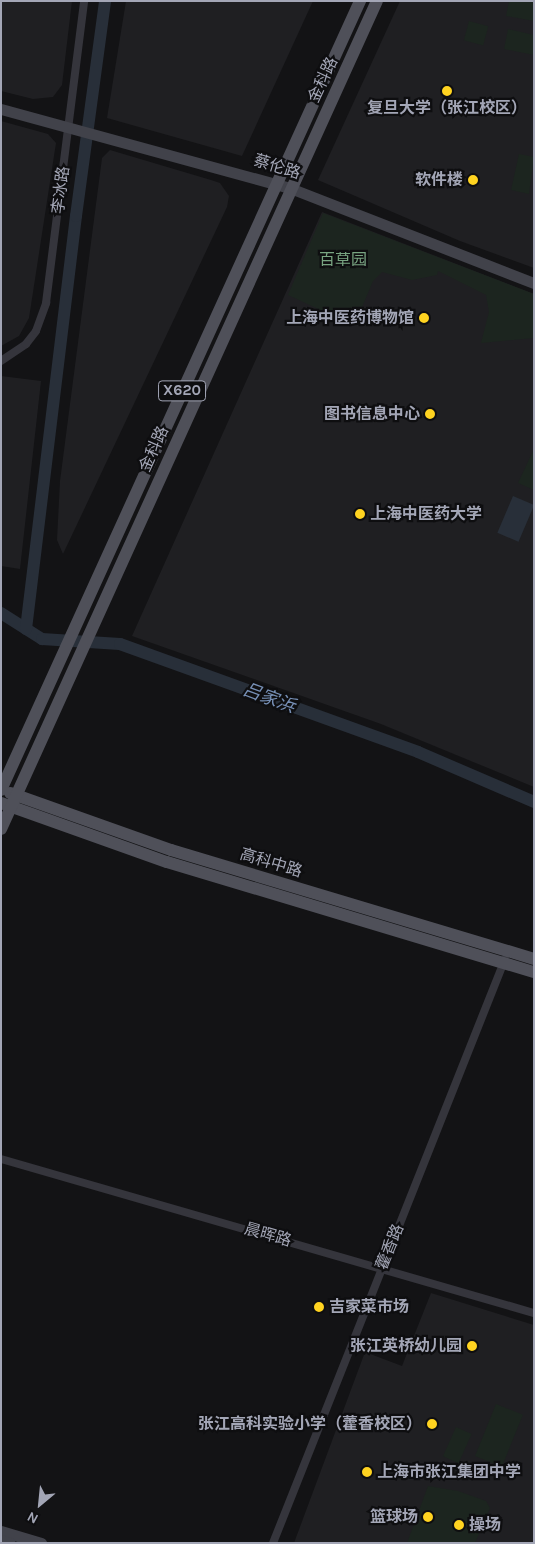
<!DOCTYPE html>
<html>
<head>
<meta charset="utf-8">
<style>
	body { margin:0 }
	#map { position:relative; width:535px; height:1544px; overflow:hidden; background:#131315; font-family:Karla,"Noto Sans SC",sans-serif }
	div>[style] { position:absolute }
	.built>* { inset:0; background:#1f1f22 }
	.green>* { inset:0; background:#1c251f; transform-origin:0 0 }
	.water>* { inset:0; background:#282f39; transform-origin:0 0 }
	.river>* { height:12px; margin:-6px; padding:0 6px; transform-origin:6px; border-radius:6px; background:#282f39 }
	.street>* { height:8px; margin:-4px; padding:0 4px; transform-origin:4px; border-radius:4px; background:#35353c }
	.secondary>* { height:11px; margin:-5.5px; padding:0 5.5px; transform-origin:5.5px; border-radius:5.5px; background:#41424a }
	.primary>* { height:12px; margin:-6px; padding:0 6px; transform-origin:6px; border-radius:6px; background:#4f5059 }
	.dots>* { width:14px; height:14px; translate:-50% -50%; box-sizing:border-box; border:2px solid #0e0e10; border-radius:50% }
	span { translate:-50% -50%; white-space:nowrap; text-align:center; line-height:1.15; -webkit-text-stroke:4.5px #0e0e10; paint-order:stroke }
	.shield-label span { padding:1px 4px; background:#0e0e10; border:1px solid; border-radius:4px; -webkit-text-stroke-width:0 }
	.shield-label { font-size:15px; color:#a3a6b6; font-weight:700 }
	.street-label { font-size:16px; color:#a3a6b6 }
	.poi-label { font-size:16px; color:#a3a6b6; font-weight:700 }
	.right { translate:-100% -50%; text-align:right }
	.left { translate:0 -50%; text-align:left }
	.park-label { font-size:16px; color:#78a381 }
	.water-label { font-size:18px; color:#768fb5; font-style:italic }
	.frame { position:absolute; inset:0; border:2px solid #a3a6b6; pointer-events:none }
	.north { position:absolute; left:15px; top:1479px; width:50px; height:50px; -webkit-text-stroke:4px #0e0e10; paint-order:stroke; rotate:208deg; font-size:14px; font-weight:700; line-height:20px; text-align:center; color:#a3a6b6 }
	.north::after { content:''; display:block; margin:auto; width:18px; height:22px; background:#a3a6b6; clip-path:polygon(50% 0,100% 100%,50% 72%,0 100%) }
</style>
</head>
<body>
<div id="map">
	<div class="built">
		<i style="clip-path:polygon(1px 1px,72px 1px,62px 85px,53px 97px,33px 99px,1px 91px)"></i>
		<i style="clip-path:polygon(126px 1px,313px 1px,242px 156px,107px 118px)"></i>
		<i style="clip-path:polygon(400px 1px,534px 1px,534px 268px,460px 241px,318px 180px)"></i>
		<i style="clip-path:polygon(1px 121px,48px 134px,56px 143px,29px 318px,19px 336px,1px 346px)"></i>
		<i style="clip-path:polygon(110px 150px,211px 180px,220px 183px,229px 196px,227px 207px,63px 554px,57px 540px,60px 481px,102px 158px)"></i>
		<i style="clip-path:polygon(322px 212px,534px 294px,534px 787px,381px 724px,132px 636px)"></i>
		<i style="clip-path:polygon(1px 376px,41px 381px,20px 569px,1px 566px)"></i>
		<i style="clip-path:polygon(431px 1293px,534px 1325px,534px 1543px,294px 1543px,365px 1352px,402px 1366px)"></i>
	</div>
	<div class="green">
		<i style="clip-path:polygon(509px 1px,534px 1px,534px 21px,506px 16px)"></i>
		<i style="left:469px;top:21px;width:20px;height:20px;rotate:15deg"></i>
		<i style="clip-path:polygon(508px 29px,534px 35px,534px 55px,504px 49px)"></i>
		<i style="clip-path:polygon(519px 154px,534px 157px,529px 194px,511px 190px)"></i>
		<i style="clip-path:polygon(323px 213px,534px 294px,534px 338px,481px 343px,489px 312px,486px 295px,438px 271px,437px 275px,412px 280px,382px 272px,373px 281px,357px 319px,351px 324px,288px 295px)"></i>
		<i style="clip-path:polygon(534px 449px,534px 490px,518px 483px)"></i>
		<i style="left:496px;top:1404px;width:29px;height:56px;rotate:22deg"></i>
		<i style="left:456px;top:1427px;width:17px;height:32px;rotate:24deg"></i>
		<i style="clip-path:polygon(428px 1486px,458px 1491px,486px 1501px,490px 1508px,475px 1543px,407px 1543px)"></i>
	</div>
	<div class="water">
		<i style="left:513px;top:496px;width:23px;height:40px;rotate:23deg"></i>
	</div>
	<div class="river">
		<i style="left:1px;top:613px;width:49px;rotate:32.4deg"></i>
		<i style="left:42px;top:639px;width:78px;rotate:3.7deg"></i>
		<i style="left:120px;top:644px;width:317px;rotate:19.9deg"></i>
		<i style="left:418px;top:752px;width:126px;rotate:23.3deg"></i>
		<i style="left:26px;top:629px;width:416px;rotate:-83.1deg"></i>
		<i style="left:76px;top:216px;width:217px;rotate:-82.3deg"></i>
	</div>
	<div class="street">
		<i style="left:1px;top:361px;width:30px;rotate:-34deg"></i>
		<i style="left:26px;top:344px;width:16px;rotate:-52deg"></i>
		<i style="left:36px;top:331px;width:30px;rotate:-70deg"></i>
		<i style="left:46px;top:303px;width:304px;rotate:-82.8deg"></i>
		<i style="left:1px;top:1159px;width:555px;rotate:16.12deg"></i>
		<i style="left:273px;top:1543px;width:628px;rotate:-68.33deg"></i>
	</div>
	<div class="secondary">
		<i style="left:1px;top:109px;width:300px;rotate:15.3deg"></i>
		<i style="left:290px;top:188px;width:262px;rotate:21.3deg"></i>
		<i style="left:1px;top:1531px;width:42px;rotate:16.7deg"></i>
		<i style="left:1px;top:1540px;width:9px;rotate:18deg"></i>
	</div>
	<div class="primary">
		<i style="left:1px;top:790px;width:867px;rotate:-65.53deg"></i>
		<i style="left:10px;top:793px;width:171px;rotate:19.5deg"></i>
		<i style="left:171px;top:850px;width:379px;rotate:16.7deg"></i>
		<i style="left:1px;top:803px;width:176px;rotate:19.6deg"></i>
		<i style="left:167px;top:862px;width:383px;rotate:16.7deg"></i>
		<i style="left:1px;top:829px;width:909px;rotate:-65.58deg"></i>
	</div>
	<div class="dots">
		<i style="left:447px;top:91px;background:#ffd320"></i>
		<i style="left:473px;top:180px;background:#ffd320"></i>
		<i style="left:424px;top:318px;background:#ffd320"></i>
		<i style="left:430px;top:414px;background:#ffd320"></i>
		<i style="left:360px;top:514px;background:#ffd320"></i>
		<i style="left:319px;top:1307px;background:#ffd320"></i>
		<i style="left:472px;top:1346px;background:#ffd320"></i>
		<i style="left:432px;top:1424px;background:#ffd320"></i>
		<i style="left:367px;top:1472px;background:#ffd320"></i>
		<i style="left:428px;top:1517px;background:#ffd320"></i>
		<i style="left:459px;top:1525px;background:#ffd320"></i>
	</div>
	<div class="shield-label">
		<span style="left:182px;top:391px">X620</span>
	</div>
	<div class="street-label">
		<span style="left:323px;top:80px;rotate:-65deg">金科路</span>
		<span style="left:277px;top:167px;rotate:17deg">蔡伦路</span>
		<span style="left:61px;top:190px;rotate:-83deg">李冰路</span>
		<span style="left:154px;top:449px;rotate:-66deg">金科路</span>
		<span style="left:271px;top:863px;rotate:17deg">高科中路</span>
		<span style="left:268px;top:1235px;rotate:16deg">晨晖路</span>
		<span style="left:390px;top:1247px;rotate:-68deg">藿香路</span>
	</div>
	<div class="poi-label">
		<span style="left:447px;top:108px">复旦大学（张江校区）</span>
		<span class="right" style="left:463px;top:180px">软件楼</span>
		<span class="right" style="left:414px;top:318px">上海中医药博物馆</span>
		<span class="right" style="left:420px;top:414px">图书信息中心</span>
		<span class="left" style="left:370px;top:514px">上海中医药大学</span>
		<span class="left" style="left:329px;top:1307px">吉家菜市场</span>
		<span class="right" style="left:462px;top:1346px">张江英桥幼儿园</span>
		<span class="right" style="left:422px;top:1424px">张江高科实验小学（藿香校区）</span>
		<span class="left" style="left:377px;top:1472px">上海市张江集团中学</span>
		<span class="right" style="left:418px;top:1517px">篮球场</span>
		<span class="left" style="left:469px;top:1525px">操场</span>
	</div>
	<div class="park-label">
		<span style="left:343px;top:260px">百草园</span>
	</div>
	<div class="water-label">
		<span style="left:269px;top:698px;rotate:20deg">吕家浜</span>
	</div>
	<div class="frame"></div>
	<div class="north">N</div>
</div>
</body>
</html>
